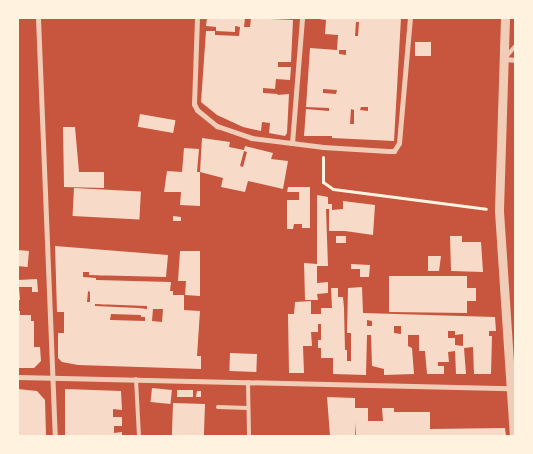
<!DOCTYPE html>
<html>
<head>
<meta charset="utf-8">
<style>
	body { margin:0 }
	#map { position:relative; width:533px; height:454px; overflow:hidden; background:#c8553d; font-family:Inter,sans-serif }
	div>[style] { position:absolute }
	.building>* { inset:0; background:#f7dbc8; transform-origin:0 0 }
	.path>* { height:3px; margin:-1.5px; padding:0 1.5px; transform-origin:1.5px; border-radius:1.5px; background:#fff3e0 }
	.service>* { height:4px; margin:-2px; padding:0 2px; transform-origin:2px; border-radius:2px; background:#f1ccb7 }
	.minor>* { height:5px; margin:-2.5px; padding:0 2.5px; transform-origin:2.5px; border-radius:2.5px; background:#f1ccb7 }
	.tertiary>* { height:9px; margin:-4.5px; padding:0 4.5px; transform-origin:4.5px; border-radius:4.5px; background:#f1ccb7 }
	span { translate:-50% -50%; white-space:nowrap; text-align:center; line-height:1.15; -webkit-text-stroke:5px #fff3e0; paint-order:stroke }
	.frame { position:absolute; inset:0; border:19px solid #fff3e0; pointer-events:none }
</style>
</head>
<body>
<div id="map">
	<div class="building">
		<i style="clip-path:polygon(207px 18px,245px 18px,244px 27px,250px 27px,251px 18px,293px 20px,291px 62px,278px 62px,278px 67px,291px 67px,290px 80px,276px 79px,275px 89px,263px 88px,263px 93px,278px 94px,277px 95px,289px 94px,287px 133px,285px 136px,269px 133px,270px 123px,262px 122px,261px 131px,243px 127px,217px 115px,201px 102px,206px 31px,215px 31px,215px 35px,239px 36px,240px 27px,235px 26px,235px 32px,216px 31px,216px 27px,206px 26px)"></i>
		<i style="clip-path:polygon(evenodd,312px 18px,401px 18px,394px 141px,332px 138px,332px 136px,304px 136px,306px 109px,329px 111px,329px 108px,306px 107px,310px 48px,337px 50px,338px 35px,325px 34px,326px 20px,312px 18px,356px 22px,359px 22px,358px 36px,355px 36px,356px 22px,312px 18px,339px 50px,346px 50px,346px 55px,339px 54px,339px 50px,312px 18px,323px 89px,337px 90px,336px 94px,323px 93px,323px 89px,312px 18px,361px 107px,368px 107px,368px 111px,360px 110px,361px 107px,312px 18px,351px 109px,354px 110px,354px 124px,350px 124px,351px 109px)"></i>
		<i style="left:415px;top:42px;width:16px;height:14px"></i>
		<i style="left:140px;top:114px;width:36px;height:13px;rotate:10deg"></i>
		<i style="clip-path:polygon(63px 127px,75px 127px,79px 172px,104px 172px,104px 188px,64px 187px)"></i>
		<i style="clip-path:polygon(evenodd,202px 138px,230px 142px,229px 147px,244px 150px,245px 146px,273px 153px,271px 159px,288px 161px,283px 189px,248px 181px,245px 192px,221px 187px,223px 178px,200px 172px,200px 206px,180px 205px,181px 192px,164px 192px,167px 171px,182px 172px,184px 148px,199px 149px,197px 172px,200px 172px,202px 138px,244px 151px,247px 152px,243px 167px,240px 166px,244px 151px)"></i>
		<i style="clip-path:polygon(288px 187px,310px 187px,310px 228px,302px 228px,302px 224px,294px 224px,293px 229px,287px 229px,287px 200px,299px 200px,299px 192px,287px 192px)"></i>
		<i style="left:74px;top:188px;width:67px;height:28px;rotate:3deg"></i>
		<i style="clip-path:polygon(317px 195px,328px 197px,328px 204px,332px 204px,332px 210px,343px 209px,343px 201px,375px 205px,373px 235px,345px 231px,329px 231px,329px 209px,326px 209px,328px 266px,317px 266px,317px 283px,328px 282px,328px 293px,317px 294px,318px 300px,305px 300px,304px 263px,317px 264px)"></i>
		<i style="clip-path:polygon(173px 216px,181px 217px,181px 221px,173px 221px)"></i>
		<i style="left:346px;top:236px;width:7px;height:10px;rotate:90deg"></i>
		<i style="clip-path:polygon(450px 236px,462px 236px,462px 242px,481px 242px,483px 272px,451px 271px)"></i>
		<i style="clip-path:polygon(evenodd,55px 246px,168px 255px,166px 277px,89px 275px,89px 272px,83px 272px,83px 277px,96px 278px,96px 280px,171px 282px,170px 291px,173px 291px,173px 295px,184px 295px,184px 310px,200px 311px,197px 356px,201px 356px,201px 369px,78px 365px,62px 362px,58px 358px,58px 333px,64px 333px,64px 312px,57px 312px,55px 246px,88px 291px,90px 292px,90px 302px,87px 302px,88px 291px,55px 246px,95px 304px,147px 306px,147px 309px,138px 308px,95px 306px,95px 304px,55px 246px,153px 309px,163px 309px,162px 322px,152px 321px,153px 309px,55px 246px,111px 314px,141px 315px,141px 317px,145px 317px,145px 321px,110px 320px,111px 314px)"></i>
		<i style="left:18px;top:250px;width:11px;height:16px;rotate:5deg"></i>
		<i style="clip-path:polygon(180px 251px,200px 251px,200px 296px,185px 295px,186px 281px,178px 281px)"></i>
		<i style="clip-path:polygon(428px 256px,441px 256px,439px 271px,428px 271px)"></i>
		<i style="clip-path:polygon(351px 264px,370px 265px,369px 277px,360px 277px,360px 269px,351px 269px)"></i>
		<i style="clip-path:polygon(389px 276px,467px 276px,467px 288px,476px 288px,476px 301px,467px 301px,467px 313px,389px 312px)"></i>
		<i style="clip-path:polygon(37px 279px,38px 292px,32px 292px,32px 287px,19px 287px,20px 300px,18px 300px,18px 280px)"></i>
		<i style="clip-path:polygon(evenodd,362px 287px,363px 313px,495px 317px,496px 331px,489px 331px,489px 336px,492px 336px,491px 374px,474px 374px,473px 347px,464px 348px,466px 374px,456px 374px,455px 351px,448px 352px,449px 362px,438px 362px,438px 366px,444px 366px,444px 374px,427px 374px,425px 351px,419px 351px,419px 335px,408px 335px,408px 346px,412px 348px,414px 374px,384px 375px,384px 369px,372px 366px,371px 335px,367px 335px,366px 375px,333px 374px,333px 358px,321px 358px,321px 348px,318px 348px,318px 340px,321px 340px,321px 324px,318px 324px,318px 332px,311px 332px,312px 346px,303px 346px,304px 373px,289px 373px,288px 314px,294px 314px,295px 302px,311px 301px,311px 314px,321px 314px,321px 308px,332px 308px,331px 288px,338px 288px,338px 297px,343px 297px,344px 308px,345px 350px,347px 350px,347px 361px,351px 361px,351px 333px,347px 333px,348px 288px,362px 287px,367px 320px,372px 321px,372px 326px,367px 326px,367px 320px,362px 287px,394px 326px,401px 326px,401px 334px,394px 333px,394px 326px,362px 287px,448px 331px,455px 331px,455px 335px,463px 334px,463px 346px,455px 345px,455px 338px,448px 338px,448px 331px)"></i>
		<i style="clip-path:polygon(18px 311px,20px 311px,20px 315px,31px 315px,31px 321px,34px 321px,34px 347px,40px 347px,41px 361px,34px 368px,18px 368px)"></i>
		<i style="left:230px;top:353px;width:27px;height:18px;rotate:2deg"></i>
		<i style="left:152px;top:388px;width:20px;height:14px;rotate:6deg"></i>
		<i style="clip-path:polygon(18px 389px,37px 391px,45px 400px,46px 436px,18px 436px)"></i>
		<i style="clip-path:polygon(65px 389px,121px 391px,122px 410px,113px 409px,113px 417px,122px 417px,122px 426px,114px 426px,114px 433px,122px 432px,122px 436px,65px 436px)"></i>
		<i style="left:177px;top:390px;width:16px;height:7px"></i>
		<i style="clip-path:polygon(197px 391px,201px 391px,201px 397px,196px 397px)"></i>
		<i style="clip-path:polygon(327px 397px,355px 398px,355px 408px,368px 408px,368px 421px,383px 421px,382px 408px,394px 408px,394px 412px,430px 412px,430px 429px,505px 428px,506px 436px,356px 436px,356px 422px,355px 436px,330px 436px)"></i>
		<i style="left:173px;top:403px;width:32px;height:33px;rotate:2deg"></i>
	</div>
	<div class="path">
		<i style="left:323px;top:157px;width:25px;rotate:90deg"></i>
		<i style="left:323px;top:182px;width:12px;rotate:35deg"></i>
		<i style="left:333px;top:189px;width:154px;rotate:7.4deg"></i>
	</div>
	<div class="service">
		<i style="left:506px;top:57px;width:16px;rotate:-50deg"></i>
		<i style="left:136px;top:379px;width:57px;rotate:87deg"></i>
		<i style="left:248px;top:382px;width:54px;rotate:88.9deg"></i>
		<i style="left:218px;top:407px;width:30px;rotate:2deg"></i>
	</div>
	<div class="minor">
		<i style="left:38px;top:18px;width:418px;rotate:87.7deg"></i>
		<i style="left:197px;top:18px;width:86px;rotate:92deg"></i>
		<i style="left:194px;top:104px;width:7px;rotate:63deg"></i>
		<i style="left:197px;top:110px;width:26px;rotate:39deg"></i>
		<i style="left:217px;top:126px;width:36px;rotate:19deg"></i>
		<i style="left:251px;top:138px;width:73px;rotate:7.1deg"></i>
		<i style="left:323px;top:147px;width:65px;rotate:3.5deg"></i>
		<i style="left:388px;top:151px;width:6px"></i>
		<i style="left:394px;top:151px;width:9px;rotate:-58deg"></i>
		<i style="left:399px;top:143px;width:125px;rotate:-85deg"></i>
		<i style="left:504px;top:59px;width:12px;rotate:5deg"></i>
		<i style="left:292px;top:143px;width:125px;rotate:-85.4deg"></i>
		<i style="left:18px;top:377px;width:498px;rotate:1.3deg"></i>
	</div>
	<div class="tertiary">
		<i style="left:505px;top:18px;width:193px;rotate:91.8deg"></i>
		<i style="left:499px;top:211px;width:225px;rotate:86.2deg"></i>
	</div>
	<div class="frame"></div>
</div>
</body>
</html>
